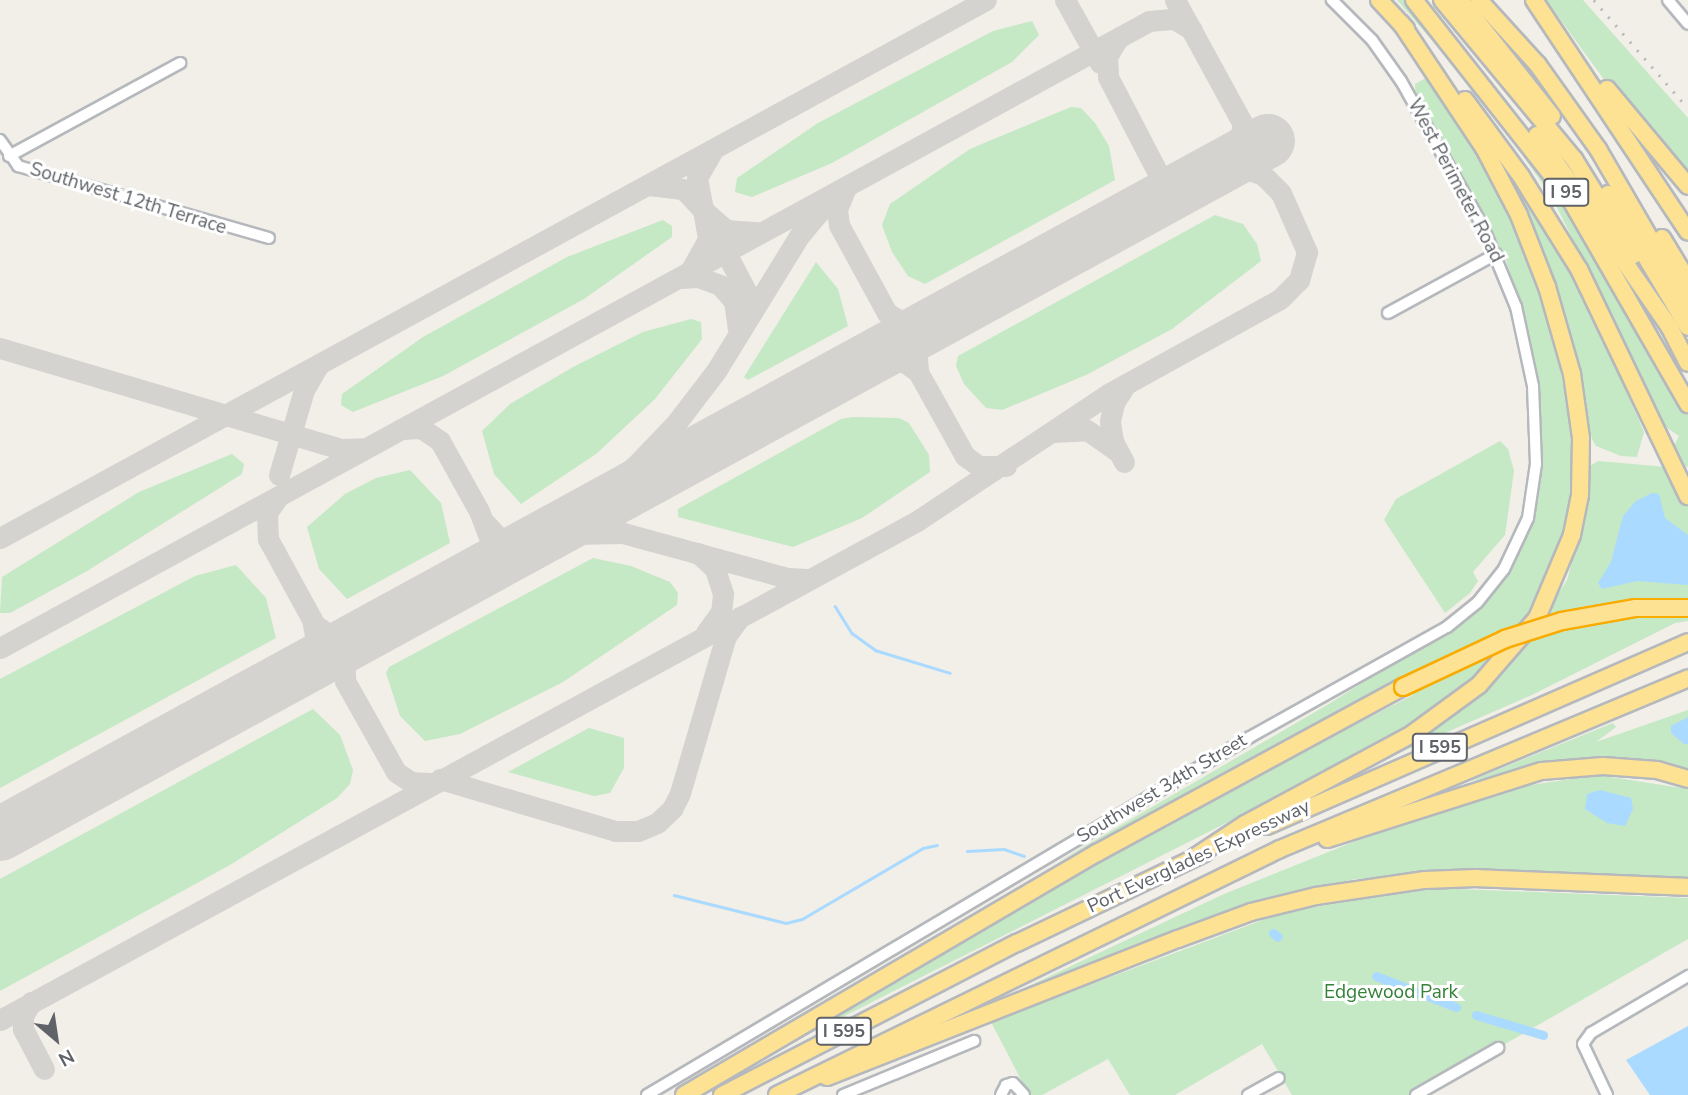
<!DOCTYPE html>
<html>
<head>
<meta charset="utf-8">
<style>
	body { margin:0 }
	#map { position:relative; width:1688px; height:1095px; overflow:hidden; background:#f1efe8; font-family:"Nunito Sans",sans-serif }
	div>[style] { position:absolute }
	.green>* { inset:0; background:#c5e8c5 }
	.water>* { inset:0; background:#aadaff }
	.stream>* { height:2.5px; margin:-1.25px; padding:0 1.25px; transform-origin:1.25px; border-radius:1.25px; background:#aadaff }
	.canal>* { height:9px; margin:-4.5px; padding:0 4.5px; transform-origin:4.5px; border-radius:4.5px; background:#aadaff }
	.taxiway>* { height:21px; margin:-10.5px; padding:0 10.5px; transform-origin:10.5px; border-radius:10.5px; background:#d4d3d0 }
	.runway>* { height:54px; margin:-27px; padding:0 27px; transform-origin:27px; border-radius:27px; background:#d4d3d0 }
	.roads { filter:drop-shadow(2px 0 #b5b8bc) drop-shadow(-2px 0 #b5b8bc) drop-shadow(0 2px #b5b8bc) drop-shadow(0 -2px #b5b8bc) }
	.minor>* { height:10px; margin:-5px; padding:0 5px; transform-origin:5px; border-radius:5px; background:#fff }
	.highway>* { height:16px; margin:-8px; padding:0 8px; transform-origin:8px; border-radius:8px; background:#fde293 }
	.rail>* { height:2.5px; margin-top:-1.25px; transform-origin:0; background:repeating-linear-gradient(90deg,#b6b7b8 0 2px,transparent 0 11px) }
	.bridges { filter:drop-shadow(2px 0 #f9ab00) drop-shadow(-2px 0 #f9ab00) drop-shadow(0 2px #f9ab00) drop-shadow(0 -2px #f9ab00) }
	.highway-bridge>* { height:16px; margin:-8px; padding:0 8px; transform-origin:8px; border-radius:8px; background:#fde293 }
	span { translate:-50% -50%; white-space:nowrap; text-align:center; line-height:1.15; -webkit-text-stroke:6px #fff; paint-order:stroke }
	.shield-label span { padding:2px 5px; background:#fff; border:2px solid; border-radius:5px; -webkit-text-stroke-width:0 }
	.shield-label { font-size:18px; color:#5f6368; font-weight:700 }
	.street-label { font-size:19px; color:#5f6368 }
	.park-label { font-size:19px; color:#348238 }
	.north { position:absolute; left:21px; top:1004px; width:70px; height:70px; -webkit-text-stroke:5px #fff; paint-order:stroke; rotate:151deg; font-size:19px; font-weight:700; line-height:28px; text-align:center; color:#5f6368 }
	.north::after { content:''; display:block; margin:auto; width:24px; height:32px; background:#5f6368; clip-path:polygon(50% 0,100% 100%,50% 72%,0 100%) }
</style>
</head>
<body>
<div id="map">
	<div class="green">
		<i style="clip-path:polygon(1397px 0,1411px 0,1576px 212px,1688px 407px,1688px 466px,1684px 468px,1673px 448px,1679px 436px,1663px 425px,1552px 197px,1482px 98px)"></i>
		<i style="clip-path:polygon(1546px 0,1583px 0,1688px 118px,1688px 185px,1649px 141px)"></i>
		<i style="clip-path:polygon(1032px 21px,1039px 35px,1012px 62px,832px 163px,752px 197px,735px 192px,737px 178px,818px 123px,993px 31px)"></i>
		<i style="clip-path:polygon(1428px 77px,1484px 156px,1517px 224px,1549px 311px,1569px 414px,1572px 462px,1568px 516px,1541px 592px,1524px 619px,1493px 661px,1427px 713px,1329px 771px,799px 1039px,797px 1036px,995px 919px,1207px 801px,1413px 695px,1407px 676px,1056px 863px,1327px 705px,1465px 619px,1493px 592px,1519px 552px,1538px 491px,1539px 397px,1526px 325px,1505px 257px,1416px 99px,1415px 84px)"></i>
		<i style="clip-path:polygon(1071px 107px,1081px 108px,1095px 123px,1109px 146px,1115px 180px,925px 284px,908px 276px,892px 252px,882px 225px,890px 204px,970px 149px)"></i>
		<i style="clip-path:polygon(1486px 132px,1582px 288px,1644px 432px,1637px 457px,1621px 456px,1596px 446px,1592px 439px,1573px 342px,1552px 273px)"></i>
		<i style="clip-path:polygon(1215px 215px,1243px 224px,1257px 244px,1261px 261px,1172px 329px,1086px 375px,1002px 410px,986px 408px,964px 384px,956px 366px,958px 356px)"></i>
		<i style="clip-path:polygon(663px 220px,672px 226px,672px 237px,584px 299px,443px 376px,353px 412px,341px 405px,342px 394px,423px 337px,567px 257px)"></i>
		<i style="clip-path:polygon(816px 262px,838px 289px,848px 326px,748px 380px,744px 377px)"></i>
		<i style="clip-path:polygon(691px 319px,701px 322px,702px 339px,655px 399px,596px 454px,521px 504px,494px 474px,482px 431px,510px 404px,573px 367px,643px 332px)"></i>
		<i style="clip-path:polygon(853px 417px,899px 418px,909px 423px,929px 455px,930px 472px,862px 518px,793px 547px,678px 517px,678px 509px,841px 419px)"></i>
		<i style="clip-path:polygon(1500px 441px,1508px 449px,1514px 471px,1505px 535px,1473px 572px,1478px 581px,1470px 593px,1445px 613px,1384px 520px,1396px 499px)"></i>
		<i style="clip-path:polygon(232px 454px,244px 464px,242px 474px,87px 571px,10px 613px,0 613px,2px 577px,139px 492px)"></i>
		<i style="clip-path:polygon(1598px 461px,1678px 468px,1688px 479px,1688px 621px,1675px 623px,1532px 695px,1397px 754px,1497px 679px,1546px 614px,1567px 580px,1585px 514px,1590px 466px)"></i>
		<i style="clip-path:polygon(410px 470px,441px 503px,450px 543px,347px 599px,319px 569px,307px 527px,345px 494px,376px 478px)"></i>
		<i style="clip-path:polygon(593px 558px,631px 566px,670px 582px,678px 593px,677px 605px,563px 682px,460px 734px,425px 741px,400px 716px,386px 673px,389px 667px)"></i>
		<i style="clip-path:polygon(236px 565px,266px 598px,276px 638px,0 788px,0 679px,195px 576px)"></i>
		<i style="clip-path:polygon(313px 709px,340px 735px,353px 770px,350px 784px,337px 798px,230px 865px,0 991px,0 879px)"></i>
		<i style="clip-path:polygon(1688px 710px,1688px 773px,1642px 761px,1591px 757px,1470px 781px,1613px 723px,1616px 727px,1596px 742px)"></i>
		<i style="clip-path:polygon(589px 728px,624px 738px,624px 768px,610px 793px,594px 796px,508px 772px)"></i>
		<i style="clip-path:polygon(1598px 775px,1688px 789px,1688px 880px,1502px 870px,1355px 879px,1260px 902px,1014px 993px,1224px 894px,1378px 832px,1504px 789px)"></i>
		<i style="clip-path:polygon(1432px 888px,1688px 898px,1688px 939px,1416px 1095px,1292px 1095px,1262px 1044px,1175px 1095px,1130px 1095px,1108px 1059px,1042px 1095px,1029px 1095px,991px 1022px,1284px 912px)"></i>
	</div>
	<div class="water">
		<i style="clip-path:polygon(1652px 493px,1659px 494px,1665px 518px,1688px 535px,1688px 585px,1637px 581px,1602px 589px,1598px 583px,1611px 562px,1623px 516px,1636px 501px)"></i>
		<i style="clip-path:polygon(1688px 717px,1688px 744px,1684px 744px,1671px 733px,1671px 726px)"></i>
		<i style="clip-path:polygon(1600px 790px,1631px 798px,1633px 809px,1625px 826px,1607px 823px,1585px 809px,1587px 794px)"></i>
		<i style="clip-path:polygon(1688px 1026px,1688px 1095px,1650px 1095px,1626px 1060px)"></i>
	</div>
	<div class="stream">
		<i style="left:835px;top:606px;width:32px;rotate:58deg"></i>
		<i style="left:852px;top:633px;width:29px;rotate:36deg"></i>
		<i style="left:875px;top:650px;width:78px;rotate:17deg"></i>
		<i style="left:967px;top:851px;width:37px;rotate:-3deg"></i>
		<i style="left:1004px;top:849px;width:21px;rotate:19deg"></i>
		<i style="left:674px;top:895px;width:115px;rotate:14deg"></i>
		<i style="left:786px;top:923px;width:16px;rotate:-14deg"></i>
		<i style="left:802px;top:919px;width:140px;rotate:-30.4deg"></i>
		<i style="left:923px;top:848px;width:14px;rotate:-12deg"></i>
	</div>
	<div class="canal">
		<i style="left:1273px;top:933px;width:6px;rotate:39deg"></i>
		<i style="left:1376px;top:976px;width:86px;rotate:21.2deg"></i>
		<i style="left:1476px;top:1015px;width:70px;rotate:16.6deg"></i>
	</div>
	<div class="taxiway">
		<i style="left:1065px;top:0;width:72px;rotate:60.9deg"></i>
		<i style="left:1175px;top:0;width:141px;rotate:61.3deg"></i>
		<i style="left:1243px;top:124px;width:30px;rotate:102deg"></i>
		<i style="left:1237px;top:153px;width:28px;rotate:142deg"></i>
		<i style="left:1119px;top:37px;width:22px;rotate:122deg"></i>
		<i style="left:1107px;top:56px;width:21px;rotate:87deg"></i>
		<i style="left:1108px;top:77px;width:110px;rotate:62.5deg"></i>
		<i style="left:1159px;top:175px;width:17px;rotate:100deg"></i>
		<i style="left:1156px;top:192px;width:26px;rotate:130deg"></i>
		<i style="left:713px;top:150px;width:32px;rotate:120deg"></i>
		<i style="left:697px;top:178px;width:33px;rotate:79deg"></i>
		<i style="left:703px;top:210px;width:30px;rotate:41deg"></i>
		<i style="left:726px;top:230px;width:31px;rotate:4deg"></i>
		<i style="left:649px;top:185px;width:34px;rotate:7deg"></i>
		<i style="left:683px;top:189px;width:29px;rotate:46deg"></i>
		<i style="left:703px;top:210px;width:29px;rotate:80deg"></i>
		<i style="left:708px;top:239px;width:33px;rotate:119deg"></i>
		<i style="left:845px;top:190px;width:21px;rotate:113deg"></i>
		<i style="left:837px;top:209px;width:16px;rotate:83deg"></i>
		<i style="left:839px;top:225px;width:100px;rotate:61.4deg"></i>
		<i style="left:887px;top:313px;width:30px;rotate:30deg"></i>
		<i style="left:913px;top:328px;width:33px;rotate:-18deg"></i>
		<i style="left:720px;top:241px;width:59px;rotate:62.6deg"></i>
		<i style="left:747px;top:293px;width:24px;rotate:90deg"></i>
		<i style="left:681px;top:278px;width:17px;rotate:-3deg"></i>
		<i style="left:698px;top:277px;width:23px;rotate:20deg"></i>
		<i style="left:720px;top:285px;width:21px;rotate:49deg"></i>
		<i style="left:734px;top:301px;width:27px;rotate:82deg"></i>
		<i style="left:937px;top:324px;width:31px;rotate:132deg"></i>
		<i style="left:916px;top:347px;width:25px;rotate:85deg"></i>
		<i style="left:918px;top:372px;width:96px;rotate:60.8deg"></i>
		<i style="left:965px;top:456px;width:17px;rotate:36deg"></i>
		<i style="left:979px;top:466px;width:27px"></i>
		<i style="left:0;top:348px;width:356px;rotate:16.5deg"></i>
		<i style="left:341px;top:449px;width:24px;rotate:-2deg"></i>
		<i style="left:868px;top:360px;width:28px;rotate:-8deg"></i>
		<i style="left:896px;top:356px;width:27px;rotate:36deg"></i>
		<i style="left:401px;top:429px;width:20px;rotate:-3deg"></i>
		<i style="left:421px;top:428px;width:23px;rotate:34deg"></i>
		<i style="left:440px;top:441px;width:80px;rotate:60.9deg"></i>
		<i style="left:479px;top:511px;width:36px;rotate:69deg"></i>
		<i style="left:492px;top:545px;width:31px;rotate:117deg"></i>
		<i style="left:1053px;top:432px;width:34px;rotate:-3deg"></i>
		<i style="left:1087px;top:430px;width:35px;rotate:35deg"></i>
		<i style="left:1124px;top:462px;width:24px;rotate:-118deg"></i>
		<i style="left:1113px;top:441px;width:20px;rotate:-99deg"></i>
		<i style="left:1110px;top:421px;width:18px;rotate:-77deg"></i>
		<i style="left:1114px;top:403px;width:22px;rotate:-58deg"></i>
		<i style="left:279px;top:475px;width:89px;rotate:-73.6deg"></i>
		<i style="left:304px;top:390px;width:28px;rotate:-60deg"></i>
		<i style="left:278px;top:497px;width:19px;rotate:125deg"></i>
		<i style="left:267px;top:513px;width:26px;rotate:88deg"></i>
		<i style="left:268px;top:539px;width:98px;rotate:61.3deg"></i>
		<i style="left:315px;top:625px;width:23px;rotate:34deg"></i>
		<i style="left:334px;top:638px;width:22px;rotate:3deg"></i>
		<i style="left:486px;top:524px;width:23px;rotate:47deg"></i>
		<i style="left:502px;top:541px;width:26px;rotate:11deg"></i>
		<i style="left:560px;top:528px;width:97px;rotate:-39.6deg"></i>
		<i style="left:635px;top:466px;width:61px;rotate:-46.3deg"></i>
		<i style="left:677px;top:422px;width:64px;rotate:-52.6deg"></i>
		<i style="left:716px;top:371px;width:158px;rotate:-58.4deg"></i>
		<i style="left:799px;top:236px;width:40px;rotate:-50deg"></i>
		<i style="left:0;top:538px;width:1123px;rotate:-28.62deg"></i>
		<i style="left:532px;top:543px;width:43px;rotate:-12.1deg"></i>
		<i style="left:574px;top:534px;width:49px;rotate:-1.2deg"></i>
		<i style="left:623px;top:533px;width:170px;rotate:15.3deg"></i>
		<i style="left:787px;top:578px;width:20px;rotate:3deg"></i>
		<i style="left:698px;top:553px;width:23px;rotate:43deg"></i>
		<i style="left:715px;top:569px;width:26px;rotate:72deg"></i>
		<i style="left:723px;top:594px;width:18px;rotate:96deg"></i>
		<i style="left:721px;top:612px;width:26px;rotate:126deg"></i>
		<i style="left:356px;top:639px;width:25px;rotate:117deg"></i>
		<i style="left:345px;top:661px;width:20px;rotate:90deg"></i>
		<i style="left:345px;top:681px;width:104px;rotate:60.7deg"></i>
		<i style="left:396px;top:772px;width:18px;rotate:34deg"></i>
		<i style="left:411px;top:782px;width:22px;rotate:3deg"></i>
		<i style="left:0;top:648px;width:1309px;rotate:-28.62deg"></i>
		<i style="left:1149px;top:21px;width:25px;rotate:-5deg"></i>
		<i style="left:1174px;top:19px;width:21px;rotate:31deg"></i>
		<i style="left:303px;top:668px;width:25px;rotate:-56deg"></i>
		<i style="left:317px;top:647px;width:27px;rotate:-100deg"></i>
		<i style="left:440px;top:779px;width:184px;rotate:16.5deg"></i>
		<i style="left:616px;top:831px;width:22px"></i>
		<i style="left:638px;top:831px;width:21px;rotate:-23deg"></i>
		<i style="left:657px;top:823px;width:21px;rotate:-43deg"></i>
		<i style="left:672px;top:809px;width:18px;rotate:-63deg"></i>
		<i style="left:680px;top:793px;width:164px;rotate:-73.7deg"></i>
		<i style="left:726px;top:636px;width:24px;rotate:-54deg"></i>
		<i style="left:31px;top:1002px;width:16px;rotate:120deg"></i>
		<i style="left:23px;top:1016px;width:13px;rotate:90deg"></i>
		<i style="left:23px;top:1029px;width:45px;rotate:62.3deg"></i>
		<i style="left:0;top:1020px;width:1044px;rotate:-28.55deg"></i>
		<i style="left:917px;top:521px;width:229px;rotate:-33.6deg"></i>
		<i style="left:1108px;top:394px;width:196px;rotate:-28.9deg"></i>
		<i style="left:1280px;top:299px;width:27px;rotate:-45deg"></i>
		<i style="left:1299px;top:280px;width:29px;rotate:-74deg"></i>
		<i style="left:1307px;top:252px;width:64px;rotate:-113.8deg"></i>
		<i style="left:1281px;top:193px;width:25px;rotate:-135deg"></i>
		<i style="left:1263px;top:175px;width:15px;rotate:-160deg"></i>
		<i style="left:1249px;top:170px;width:21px;rotate:-177deg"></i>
		<i style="left:1228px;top:169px;width:28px;rotate:162deg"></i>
	</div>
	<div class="runway">
		<i style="left:0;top:834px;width:1445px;rotate:-28.66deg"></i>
	</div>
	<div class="roads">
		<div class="minor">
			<i style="left:1668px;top:0;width:31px;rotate:50deg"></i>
			<i style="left:0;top:140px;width:32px;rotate:55deg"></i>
			<i style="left:18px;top:166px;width:261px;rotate:16deg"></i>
			<i style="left:9px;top:156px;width:195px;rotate:-28.5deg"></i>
			<i style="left:1388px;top:313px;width:123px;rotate:-28.6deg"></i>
			<i style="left:647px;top:1095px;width:701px;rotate:-30.7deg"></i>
			<i style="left:1250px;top:737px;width:226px;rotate:-29.2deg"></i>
			<i style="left:1447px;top:627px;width:38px;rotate:-39deg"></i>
			<i style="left:1477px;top:603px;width:43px;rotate:-51.5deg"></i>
			<i style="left:1504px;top:569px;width:56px;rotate:-64.8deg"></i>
			<i style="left:1528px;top:518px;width:55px;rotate:-81.6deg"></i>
			<i style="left:1536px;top:464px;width:78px;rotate:-92.2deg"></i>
			<i style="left:1533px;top:386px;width:81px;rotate:-102.1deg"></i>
			<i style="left:1516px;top:307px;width:87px;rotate:-112.4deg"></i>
			<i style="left:1483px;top:227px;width:167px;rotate:-119.3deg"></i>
			<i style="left:1401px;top:81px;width:50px;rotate:-125.3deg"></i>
			<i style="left:1372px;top:40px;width:57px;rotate:-135deg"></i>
			<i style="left:843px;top:1095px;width:142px;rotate:-22.4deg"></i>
			<i style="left:1001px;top:1095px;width:11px;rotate:-63deg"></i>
			<i style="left:1006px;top:1085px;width:7px;rotate:-16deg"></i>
			<i style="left:1013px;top:1083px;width:16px;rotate:47deg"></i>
			<i style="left:1248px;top:1095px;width:35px;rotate:-29deg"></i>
			<i style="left:1416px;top:1095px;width:95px;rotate:-29.8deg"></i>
			<i style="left:1607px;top:1095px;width:56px;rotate:-115.2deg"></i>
			<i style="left:1583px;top:1044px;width:14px;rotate:-54deg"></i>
			<i style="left:1591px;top:1033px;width:113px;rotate:-30.4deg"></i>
		</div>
		<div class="highway">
			<i style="left:1379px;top:0;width:40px;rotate:47deg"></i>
			<i style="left:1414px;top:0;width:251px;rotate:51.8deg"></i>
			<i style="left:1569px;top:197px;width:239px;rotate:60.1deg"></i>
			<i style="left:1442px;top:0;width:207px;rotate:50.3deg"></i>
			<i style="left:1574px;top:159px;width:113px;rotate:58.4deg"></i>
			<i style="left:1460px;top:0;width:148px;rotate:51.6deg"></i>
			<i style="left:1479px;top:0;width:88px;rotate:47.8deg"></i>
			<i style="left:1538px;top:65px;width:103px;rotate:54.5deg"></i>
			<i style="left:1598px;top:149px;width:179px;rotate:59.9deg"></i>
			<i style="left:1534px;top:0;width:278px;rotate:56.4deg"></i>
			<i style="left:1607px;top:89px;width:126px;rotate:50.1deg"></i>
			<i style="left:1465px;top:100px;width:94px;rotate:53.6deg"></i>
			<i style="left:1521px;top:176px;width:110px;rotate:58.1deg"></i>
			<i style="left:1579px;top:269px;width:252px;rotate:64.4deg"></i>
			<i style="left:1537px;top:135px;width:234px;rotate:55.4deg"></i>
			<i style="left:1670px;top:328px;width:39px;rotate:63deg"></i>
			<i style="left:1608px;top:194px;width:155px;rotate:59deg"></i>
			<i style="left:1662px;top:238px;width:50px;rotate:58.8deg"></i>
			<i style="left:1267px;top:826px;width:459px;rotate:-23.6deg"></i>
			<i style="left:1327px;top:839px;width:225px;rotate:-17.6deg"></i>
			<i style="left:1542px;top:771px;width:61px;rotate:-4.7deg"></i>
			<i style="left:1603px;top:766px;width:54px;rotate:4.2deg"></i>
			<i style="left:1657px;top:770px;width:32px;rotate:16deg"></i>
			<i style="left:1195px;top:857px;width:60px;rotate:-33.4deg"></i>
			<i style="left:1245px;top:824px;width:190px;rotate:-28.3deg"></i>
			<i style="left:1412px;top:734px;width:83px;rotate:-36.2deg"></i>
			<i style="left:1479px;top:685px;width:89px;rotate:-49.1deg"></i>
			<i style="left:1537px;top:618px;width:90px;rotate:-67.1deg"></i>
			<i style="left:1572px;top:535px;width:41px;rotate:-78.7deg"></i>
			<i style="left:1580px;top:495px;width:57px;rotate:-89deg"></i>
			<i style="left:1581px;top:438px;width:65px;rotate:-98deg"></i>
			<i style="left:1572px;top:374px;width:91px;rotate:-106deg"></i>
			<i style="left:1547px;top:287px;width:77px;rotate:-111.3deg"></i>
			<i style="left:1519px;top:215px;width:76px;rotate:-117.6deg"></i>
			<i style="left:1484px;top:148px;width:150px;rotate:-123.6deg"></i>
			<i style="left:827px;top:1077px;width:377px;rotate:-21.5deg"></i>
			<i style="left:1178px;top:939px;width:78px;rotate:-20.3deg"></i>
			<i style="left:1251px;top:912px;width:67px;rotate:-13.8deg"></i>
			<i style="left:1316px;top:896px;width:110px;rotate:-8.4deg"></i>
			<i style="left:1425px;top:880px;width:51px;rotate:-2.2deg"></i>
			<i style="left:1476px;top:878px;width:212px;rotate:2.4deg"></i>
			<i style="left:684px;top:1095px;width:479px;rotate:-30.4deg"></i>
			<i style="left:1097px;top:853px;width:348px;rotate:-28.5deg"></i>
			<i style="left:722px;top:1095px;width:332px;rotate:-27.3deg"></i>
			<i style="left:1017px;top:943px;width:208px;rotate:-25.6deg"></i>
			<i style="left:777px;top:1095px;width:560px;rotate:-26.06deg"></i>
			<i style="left:1280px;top:849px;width:442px;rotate:-22.7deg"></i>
		</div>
	</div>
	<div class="rail">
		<i style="left:1594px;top:0;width:143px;rotate:49deg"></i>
	</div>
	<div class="bridges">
		<div class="highway-bridge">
			<i style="left:1403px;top:687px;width:113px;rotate:-25.2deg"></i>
			<i style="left:1505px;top:639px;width:60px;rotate:-17.5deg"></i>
			<i style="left:1562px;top:621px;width:75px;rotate:-10deg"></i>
			<i style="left:1636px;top:608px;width:52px"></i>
		</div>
	</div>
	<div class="shield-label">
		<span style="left:1566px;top:192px">I 95</span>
		<span style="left:1440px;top:747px">I 595</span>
		<span style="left:844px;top:1031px">I 595</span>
	</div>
	<div class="street-label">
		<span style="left:1455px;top:181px;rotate:62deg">West Perimeter Road</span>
		<span style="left:128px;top:199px;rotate:17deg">Southwest 12th Terrace</span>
		<span style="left:1162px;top:789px;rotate:-31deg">Southwest 34th Street</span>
		<span style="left:1199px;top:857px;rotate:-25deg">Port Everglades Expressway</span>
	</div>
	<div class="park-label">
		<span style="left:1391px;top:993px">Edgewood Park</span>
	</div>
	<div class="north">N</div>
</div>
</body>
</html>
